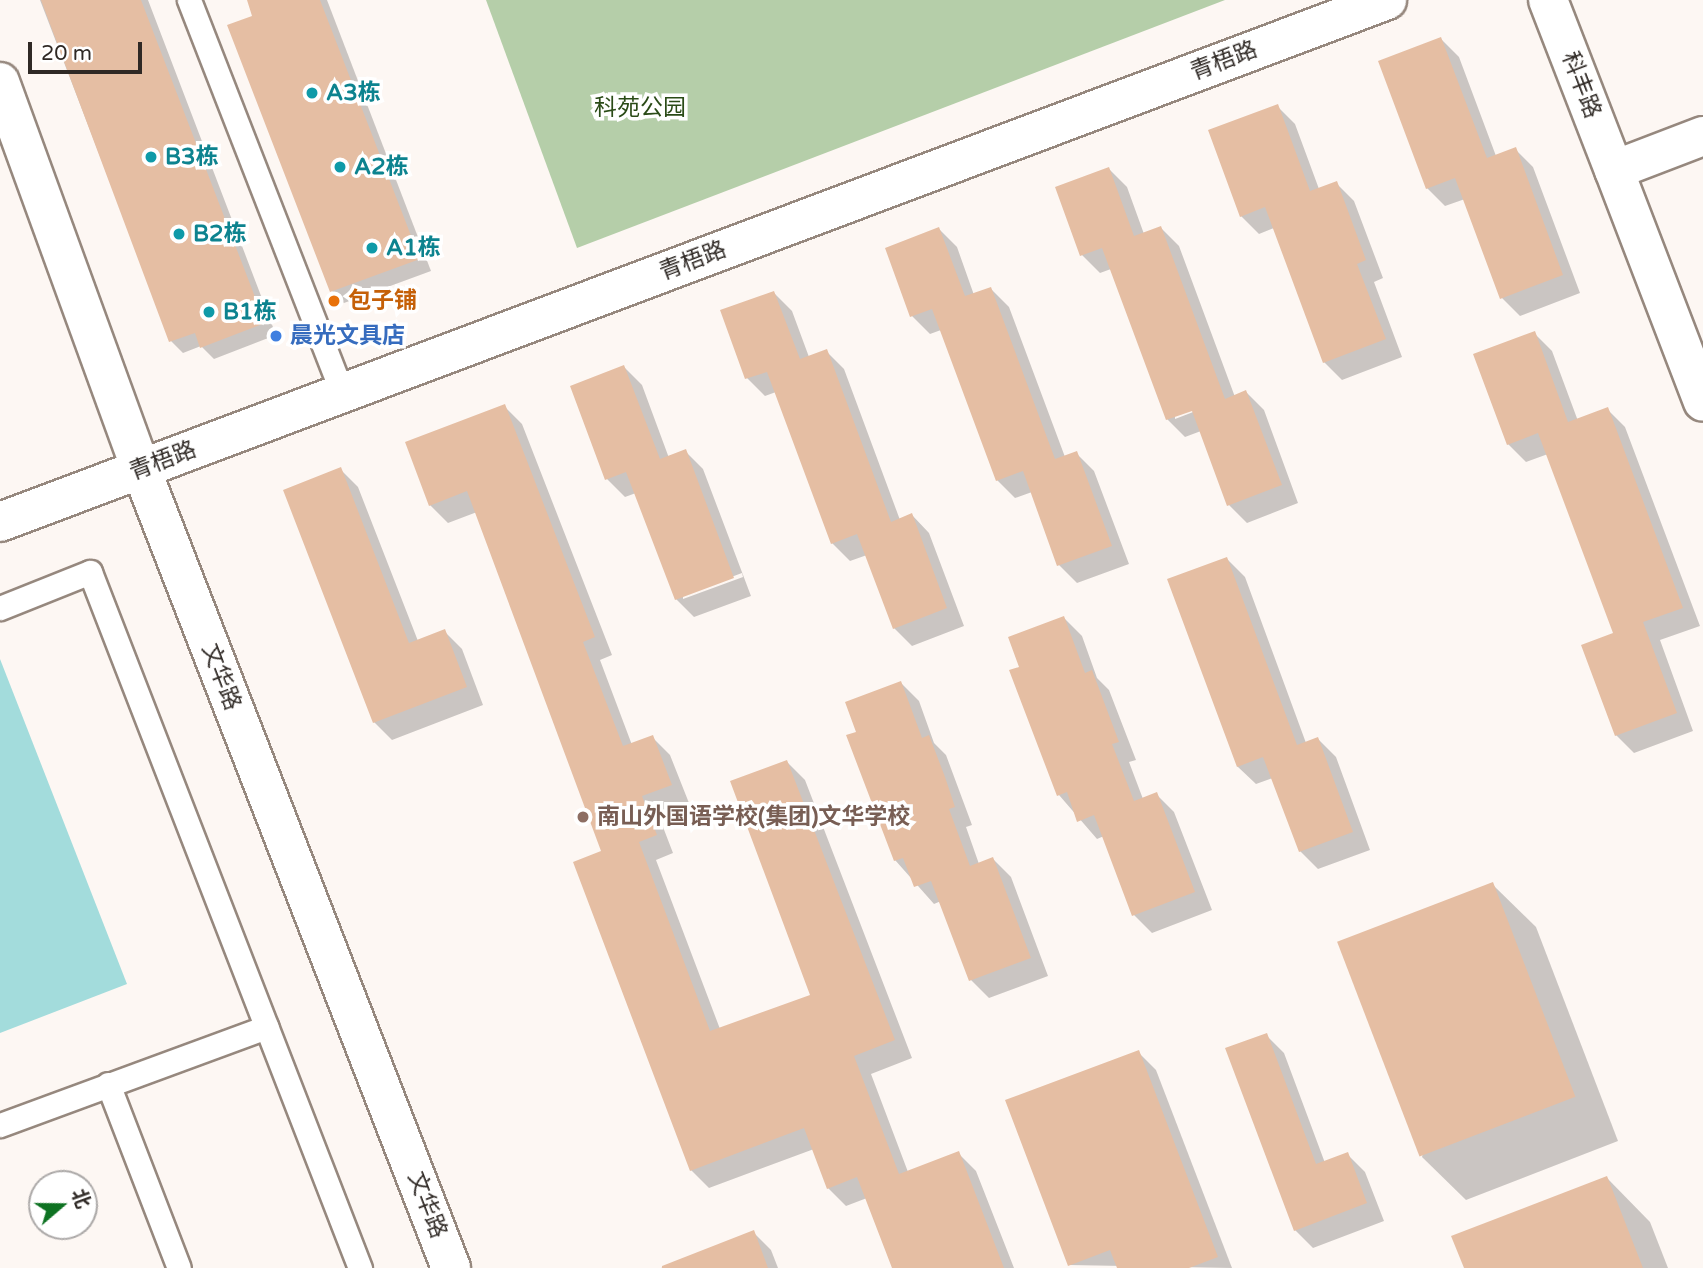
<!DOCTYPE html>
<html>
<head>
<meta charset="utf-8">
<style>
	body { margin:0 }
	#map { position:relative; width:1703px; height:1268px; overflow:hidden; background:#fdf7f3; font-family:"Varela Round","Noto Sans SC",sans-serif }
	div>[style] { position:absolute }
	.green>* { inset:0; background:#b5cea9 }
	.water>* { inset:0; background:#a3dcdc }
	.shadow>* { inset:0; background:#0003 }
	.building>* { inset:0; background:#e5bea3; transform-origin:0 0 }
	.roads { filter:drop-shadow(2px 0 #96887e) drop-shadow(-2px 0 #96887e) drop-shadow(0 2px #96887e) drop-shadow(0 -2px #96887e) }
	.lane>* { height:23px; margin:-11.5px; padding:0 11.5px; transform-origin:11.5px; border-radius:11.5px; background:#fff }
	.street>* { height:38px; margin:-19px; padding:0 19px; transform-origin:19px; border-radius:19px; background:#fff }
	.secondary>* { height:38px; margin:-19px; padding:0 19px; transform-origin:19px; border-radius:19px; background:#fff }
	.dots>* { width:19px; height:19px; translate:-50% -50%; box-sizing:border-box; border:4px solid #fff; border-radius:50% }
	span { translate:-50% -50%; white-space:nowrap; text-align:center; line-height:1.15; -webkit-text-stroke:7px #fff; paint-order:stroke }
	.street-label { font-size:23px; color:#2f2925 }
	.culture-label { font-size:23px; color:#0d838f; font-weight:700 }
	.left { translate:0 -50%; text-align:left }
	.park-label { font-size:23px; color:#2a4b17 }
	.food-label { font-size:23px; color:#c56008; font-weight:700 }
	.shop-label { font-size:23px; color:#366cbe; font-weight:700 }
	.education-label { font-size:23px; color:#785e54; font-weight:700 }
	.north { position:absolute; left:28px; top:1170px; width:70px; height:70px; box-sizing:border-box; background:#fff; border:2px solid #aca9a8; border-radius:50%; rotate:70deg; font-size:19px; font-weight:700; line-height:28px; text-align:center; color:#2f2925 }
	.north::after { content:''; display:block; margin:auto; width:24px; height:32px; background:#0e7222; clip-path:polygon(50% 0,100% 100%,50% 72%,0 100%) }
	.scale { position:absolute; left:28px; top:42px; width:114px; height:32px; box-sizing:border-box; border:4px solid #2f2925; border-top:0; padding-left:9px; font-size:21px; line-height:24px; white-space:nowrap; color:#2f2925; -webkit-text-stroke:5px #fff; paint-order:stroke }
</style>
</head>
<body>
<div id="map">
	<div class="green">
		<i style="clip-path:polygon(486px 0,1225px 0,577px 248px)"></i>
	</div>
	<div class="water">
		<i style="clip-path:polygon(0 659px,127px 984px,0 1033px)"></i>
	</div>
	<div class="shadow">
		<i style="clip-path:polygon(40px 0,148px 0,276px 335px,214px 359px,201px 346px,183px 353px,171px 341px)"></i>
		<i style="clip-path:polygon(249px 0,327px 0,431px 271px,344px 303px,332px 291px)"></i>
		<i style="clip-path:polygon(1441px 39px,1459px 57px,1496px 156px,1515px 149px,1533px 167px,1580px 293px,1520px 316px,1502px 298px,1465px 199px,1445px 206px,1427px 188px)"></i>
		<i style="clip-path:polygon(1277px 106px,1295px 124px,1319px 189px,1336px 183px,1354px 201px,1383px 278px,1374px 282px,1402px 357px,1342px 380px,1324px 362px,1274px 228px,1259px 234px,1241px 216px)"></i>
		<i style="clip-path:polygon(evenodd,1109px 169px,1127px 187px,1144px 234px,1161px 228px,1179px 246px,1235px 397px,1246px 392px,1264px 410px,1298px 503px,1247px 523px,1229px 505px,1201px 431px,1185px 437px,1167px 419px,1111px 269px,1100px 273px,1082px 255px,1109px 169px,1200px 406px,1201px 409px,1175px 419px,1175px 415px,1200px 406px)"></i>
		<i style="clip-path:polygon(939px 229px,957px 247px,974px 295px,991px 289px,1009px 307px,1065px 457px,1076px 453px,1094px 471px,1129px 564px,1077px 583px,1059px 565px,1032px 492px,1015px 498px,997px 480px,941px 330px,930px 334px,912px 316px)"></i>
		<i style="clip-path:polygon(774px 293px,792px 311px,809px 357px,826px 351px,844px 369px,900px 520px,912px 515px,929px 533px,964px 626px,912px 646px,894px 628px,867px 555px,850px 561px,832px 543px,776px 392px,765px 396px,747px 378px,722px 311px)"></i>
		<i style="clip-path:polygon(1534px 333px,1552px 351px,1578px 421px,1607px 409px,1625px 427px,1700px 626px,1660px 640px,1693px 731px,1634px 753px,1616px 735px,1615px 634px,1548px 454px,1526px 462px,1508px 444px)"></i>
		<i style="clip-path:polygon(evenodd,624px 367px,642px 385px,669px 458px,685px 451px,703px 469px,751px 596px,694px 617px,676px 599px,636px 493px,625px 497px,607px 479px,624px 367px,742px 573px,743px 577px,683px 599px,683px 595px,742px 573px)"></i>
		<i style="clip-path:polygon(504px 406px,522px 424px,612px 655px,600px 660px,632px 745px,652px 737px,670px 755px,689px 803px,658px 814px,673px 853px,656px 860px,720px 1029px,812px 996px,787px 762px,805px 780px,912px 1058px,871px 1074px,908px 1172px,958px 1153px,976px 1171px,1014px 1268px,894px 1268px,867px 1198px,846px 1206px,828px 1188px,814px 1149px,709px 1188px,691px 1170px,603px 852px,477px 512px,448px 523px,430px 505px)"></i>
		<i style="clip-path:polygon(340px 469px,358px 487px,418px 641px,444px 631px,462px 649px,483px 705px,392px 740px,374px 722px)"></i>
		<i style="clip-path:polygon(1227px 559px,1245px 577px,1306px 743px,1318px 739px,1336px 757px,1370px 850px,1318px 869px,1300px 851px,1273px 778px,1256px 784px,1238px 767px,1169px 581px)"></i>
		<i style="clip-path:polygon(1064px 618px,1082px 636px,1097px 678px,1109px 690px,1136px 760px,1129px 762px,1143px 799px,1156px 794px,1174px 812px,1212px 910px,1152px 933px,1134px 915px,1104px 836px,1097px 839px,1059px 795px,1021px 668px)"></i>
		<i style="clip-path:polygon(901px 683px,919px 701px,934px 743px,946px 755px,972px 825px,966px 827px,979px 864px,993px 859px,1011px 877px,1048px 976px,989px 998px,971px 980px,941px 901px,934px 904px,895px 860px,858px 733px)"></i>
		<i style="clip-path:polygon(1492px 884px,1536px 927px,1618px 1141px,1466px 1200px,1422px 1157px)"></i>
		<i style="clip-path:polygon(1266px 1035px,1284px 1053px,1325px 1163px,1347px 1154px,1365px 1172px,1384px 1221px,1313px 1248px,1295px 1230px)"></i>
		<i style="clip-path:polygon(1138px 1052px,1156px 1070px,1232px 1268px,1069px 1265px)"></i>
		<i style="clip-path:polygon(1607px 1178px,1650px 1222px,1668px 1268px,1465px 1268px)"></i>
		<i style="clip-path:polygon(753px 1232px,771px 1250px,778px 1268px,661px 1268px)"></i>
	</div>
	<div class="building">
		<i style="clip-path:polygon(41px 0,141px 0,265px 323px,200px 348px,195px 333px,169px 342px)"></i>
		<i style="clip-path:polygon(247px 0,320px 0,420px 259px,330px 292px,227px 25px,252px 16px)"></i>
		<i style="clip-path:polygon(1441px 37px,1487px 158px,1516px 147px,1563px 275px,1500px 299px,1455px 178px,1426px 189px,1378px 61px)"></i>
		<i style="clip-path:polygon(1278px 104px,1310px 191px,1337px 181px,1366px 260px,1357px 264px,1386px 339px,1323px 363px,1265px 207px,1240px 217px,1208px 130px)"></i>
		<i style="clip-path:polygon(1109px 167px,1134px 236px,1161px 226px,1225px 399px,1246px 390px,1282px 485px,1227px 506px,1192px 411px,1166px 420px,1102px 248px,1080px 256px,1055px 187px)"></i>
		<i style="clip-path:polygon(939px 227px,965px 296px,991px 287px,1055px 459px,1077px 451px,1112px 546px,1057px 566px,1023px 471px,996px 481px,932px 309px,910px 317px,885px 248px)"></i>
		<i style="clip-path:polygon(774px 291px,800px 359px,827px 349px,891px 522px,912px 513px,947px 608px,893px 629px,857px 534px,831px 544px,767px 372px,745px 379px,720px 310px)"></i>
		<i style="clip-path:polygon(1535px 331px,1568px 422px,1608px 407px,1683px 608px,1643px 622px,1677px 713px,1615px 736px,1581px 645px,1613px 633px,1538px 433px,1507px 445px,1473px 354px)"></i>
		<i style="clip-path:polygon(624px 365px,660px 459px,686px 449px,734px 578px,675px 600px,626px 472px,605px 480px,570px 386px)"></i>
		<i style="clip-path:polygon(505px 404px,595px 637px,583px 642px,623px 746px,653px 735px,672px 785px,642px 796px,657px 835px,639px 842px,710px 1031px,810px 995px,730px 781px,787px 760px,895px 1040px,854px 1056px,899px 1174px,959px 1151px,1004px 1268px,892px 1268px,857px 1177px,827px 1189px,804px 1128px,690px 1171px,573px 862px,601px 851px,467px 491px,429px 506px,405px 442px)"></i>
		<i style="clip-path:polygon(341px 467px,409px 643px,445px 629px,467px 687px,373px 723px,283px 490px)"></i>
		<i style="clip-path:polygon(1227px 557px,1297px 745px,1318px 737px,1353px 832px,1299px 852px,1263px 757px,1237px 767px,1167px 579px)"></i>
		<i style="clip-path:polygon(1064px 616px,1085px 673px,1092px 670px,1119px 742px,1112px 744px,1134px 801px,1157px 792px,1195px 892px,1132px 916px,1094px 815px,1077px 822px,1067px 792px,1057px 796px,1009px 670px,1019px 667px,1008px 637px)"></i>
		<i style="clip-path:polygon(901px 681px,922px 738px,929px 735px,945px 777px,955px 807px,949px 809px,970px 866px,993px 857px,1031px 958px,969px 981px,931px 881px,914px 887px,903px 858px,894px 861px,846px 735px,856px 732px,845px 702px)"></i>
		<i style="left:1493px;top:882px;width:230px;height:167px;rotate:69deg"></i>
		<i style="clip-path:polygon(1267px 1033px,1316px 1164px,1348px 1152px,1367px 1203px,1294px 1231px,1225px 1048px)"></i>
		<i style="clip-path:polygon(1139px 1050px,1218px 1257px,1189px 1268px,1117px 1268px,1110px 1250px,1068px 1266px,1005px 1100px)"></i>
		<i style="clip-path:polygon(1607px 1176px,1643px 1268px,1464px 1268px,1451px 1236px)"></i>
		<i style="clip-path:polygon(754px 1230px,768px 1268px,662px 1268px,662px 1266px)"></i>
	</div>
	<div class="roads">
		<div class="lane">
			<i style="left:189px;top:0;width:422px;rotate:68.7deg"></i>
			<i style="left:0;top:608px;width:97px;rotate:-21.8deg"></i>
			<i style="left:90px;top:572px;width:747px;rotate:68.8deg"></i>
			<i style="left:108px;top:1084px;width:197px;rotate:68.9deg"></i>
			<i style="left:0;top:1125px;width:284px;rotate:-20.2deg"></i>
		</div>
		<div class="street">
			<i style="left:1703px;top:136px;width:95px;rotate:159.1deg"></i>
			<i style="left:1614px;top:170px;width:248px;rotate:69deg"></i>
		</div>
		<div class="secondary">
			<i style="left:1548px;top:0;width:182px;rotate:68.8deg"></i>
			<i style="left:0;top:82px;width:412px;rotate:70deg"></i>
			<i style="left:141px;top:469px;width:857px;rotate:68.79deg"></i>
			<i style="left:0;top:522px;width:1482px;rotate:-20.62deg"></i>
		</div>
	</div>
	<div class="dots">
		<i style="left:312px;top:93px;background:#0f9aa8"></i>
		<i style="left:151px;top:157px;background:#0f9aa8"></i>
		<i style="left:340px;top:167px;background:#0f9aa8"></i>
		<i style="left:179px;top:234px;background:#0f9aa8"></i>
		<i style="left:372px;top:248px;background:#0f9aa8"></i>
		<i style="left:334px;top:301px;background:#e8710a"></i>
		<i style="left:209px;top:312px;background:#0f9aa8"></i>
		<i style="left:276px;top:336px;background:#3f7fe0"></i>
		<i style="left:583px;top:817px;background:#8d6e63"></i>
	</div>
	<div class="street-label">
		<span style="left:1224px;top:61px;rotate:-21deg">青梧路</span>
		<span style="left:1581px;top:85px;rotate:69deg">科丰路</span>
		<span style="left:693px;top:261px;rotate:-21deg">青梧路</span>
		<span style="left:163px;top:461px;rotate:-21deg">青梧路</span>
		<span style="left:221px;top:677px;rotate:69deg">文华路</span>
		<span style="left:427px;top:1205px;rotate:69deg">文华路</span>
	</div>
	<div class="culture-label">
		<span class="left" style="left:326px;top:93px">A3栋</span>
		<span class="left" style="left:165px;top:157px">B3栋</span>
		<span class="left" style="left:354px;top:167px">A2栋</span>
		<span class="left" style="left:193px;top:234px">B2栋</span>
		<span class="left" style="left:386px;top:248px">A1栋</span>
		<span class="left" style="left:223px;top:312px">B1栋</span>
	</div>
	<div class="park-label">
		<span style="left:640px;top:108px">科苑公园</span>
	</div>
	<div class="food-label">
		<span class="left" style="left:348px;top:301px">包子铺</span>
	</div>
	<div class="shop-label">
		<span class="left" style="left:290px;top:336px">晨光文具店</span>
	</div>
	<div class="education-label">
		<span class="left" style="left:597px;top:817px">南山外国语学校(集团)文华学校</span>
	</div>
	<div class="north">北</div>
	<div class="scale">20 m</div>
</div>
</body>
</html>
